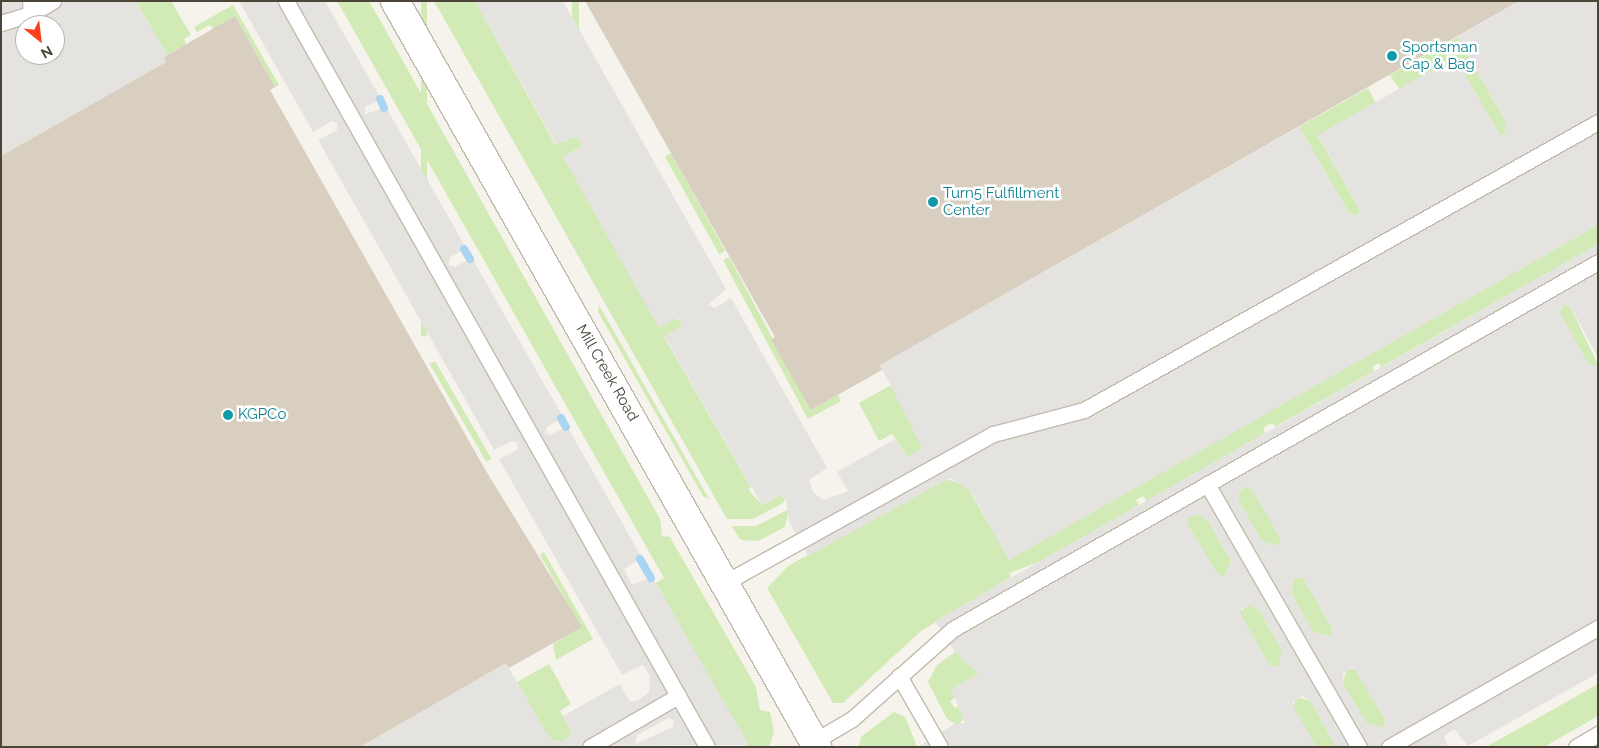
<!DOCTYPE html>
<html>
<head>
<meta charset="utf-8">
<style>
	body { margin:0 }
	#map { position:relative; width:1599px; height:748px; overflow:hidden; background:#f6f3ec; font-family:Raleway,sans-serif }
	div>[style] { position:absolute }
	.green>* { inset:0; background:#d2eab5; transform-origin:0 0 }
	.parking>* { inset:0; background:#e5e3e0 }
	.stream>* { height:8px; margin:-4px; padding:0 4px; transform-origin:4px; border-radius:4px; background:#a9d4f2 }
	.building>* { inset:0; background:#d8cfc1 }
	.roads { filter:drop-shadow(1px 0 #c2bbae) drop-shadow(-1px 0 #c2bbae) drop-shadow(0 1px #c2bbae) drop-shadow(0 -1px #c2bbae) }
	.lane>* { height:15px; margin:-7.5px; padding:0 7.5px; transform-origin:7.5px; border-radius:7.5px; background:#fff }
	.street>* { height:28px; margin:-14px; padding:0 14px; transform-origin:14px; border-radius:14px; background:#fff }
	.dots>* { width:14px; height:14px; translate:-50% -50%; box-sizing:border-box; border:2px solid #fff; border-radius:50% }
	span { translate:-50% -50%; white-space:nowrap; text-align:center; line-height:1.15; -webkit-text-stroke:5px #fff; paint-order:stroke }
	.culture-label { font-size:15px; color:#0d838f }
	.left { translate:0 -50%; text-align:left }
	.street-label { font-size:15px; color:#4b4439 }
	.frame { position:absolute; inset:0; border:2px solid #4b4439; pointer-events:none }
	.north { position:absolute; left:15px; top:15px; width:50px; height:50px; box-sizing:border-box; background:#fff; border:1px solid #b7b4b0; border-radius:50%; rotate:151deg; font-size:14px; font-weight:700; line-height:20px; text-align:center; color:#4b4439 }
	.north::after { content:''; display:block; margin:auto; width:18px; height:22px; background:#fc3f1d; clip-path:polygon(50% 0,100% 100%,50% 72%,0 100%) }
</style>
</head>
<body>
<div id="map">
	<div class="green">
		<i style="clip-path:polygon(136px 1px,171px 1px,191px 35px,184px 39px,186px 44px,167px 55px)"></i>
		<i style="clip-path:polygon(337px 1px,369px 1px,395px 47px,660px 519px,662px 536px,670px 537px,756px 687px,760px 710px,770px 712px,774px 732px,769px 747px,747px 747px,656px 583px,664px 578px)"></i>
		<i style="left:421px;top:1px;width:6px;height:335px"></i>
		<i style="clip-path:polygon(434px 1px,475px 1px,555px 144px,578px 136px,582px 146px,563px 157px,675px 319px,682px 320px,680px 327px,664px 337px,751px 487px,748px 489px,762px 505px,781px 495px,786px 498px,783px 503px,753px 519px,727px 519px)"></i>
		<i style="left:572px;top:1px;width:7px;height:65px"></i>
		<i style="clip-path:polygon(233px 5px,279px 85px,275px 87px,235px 16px,213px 29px,210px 25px,197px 32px,194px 27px)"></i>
		<i style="clip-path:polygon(1457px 37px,1506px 122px,1505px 135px,1499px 134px,1455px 57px,1399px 89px,1390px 75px)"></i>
		<i style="clip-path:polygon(1368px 88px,1376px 103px,1318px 136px,1361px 212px,1355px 216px,1349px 213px,1299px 127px)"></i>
		<i style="left:671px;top:153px;width:112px;height:7px;rotate:61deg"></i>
		<i style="clip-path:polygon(1598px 225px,1598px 244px,1381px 367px,1379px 363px,1372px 367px,1374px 371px,1275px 427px,1272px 423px,1263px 428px,1265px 433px,1147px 501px,1143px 496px,1136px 500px,1139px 505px,1041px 561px,1009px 573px,1011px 577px,921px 631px,843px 703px,833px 703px,767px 588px,788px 566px,946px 479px,967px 486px,1009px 559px)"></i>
		<i style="clip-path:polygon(729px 257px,811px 410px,838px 395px,841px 401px,808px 419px,723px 260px)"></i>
		<i style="clip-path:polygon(599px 305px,709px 499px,703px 496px,598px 312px)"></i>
		<i style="clip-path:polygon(1564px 305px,1570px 306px,1598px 365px,1589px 365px,1559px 313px)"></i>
		<i style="left:435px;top:361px;width:113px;height:6px;rotate:60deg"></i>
		<i style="clip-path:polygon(891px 385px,922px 444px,921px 451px,908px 457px,892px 434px,879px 441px,859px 403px)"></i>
		<i style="clip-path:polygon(1246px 485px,1253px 488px,1281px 540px,1278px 546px,1262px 541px,1239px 502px,1239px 492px)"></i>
		<i style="clip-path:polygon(789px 509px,785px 527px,758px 541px,741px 540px,731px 526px,756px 526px)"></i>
		<i style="clip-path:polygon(1197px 514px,1207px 519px,1231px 561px,1224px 577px,1217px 574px,1188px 525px,1188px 518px)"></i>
		<i style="clip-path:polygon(544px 552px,593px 639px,556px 660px,553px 644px,581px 627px,540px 555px)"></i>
		<i style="clip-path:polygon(1303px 577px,1333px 630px,1330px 637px,1313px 632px,1291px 593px,1294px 579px)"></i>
		<i style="clip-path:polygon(1249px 605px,1259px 610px,1283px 652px,1277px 668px,1269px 665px,1239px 612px)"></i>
		<i style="clip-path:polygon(955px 652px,979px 674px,951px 689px,956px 697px,950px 701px,955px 708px,960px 705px,966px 717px,958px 725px,947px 719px,928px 682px,937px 665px)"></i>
		<i style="clip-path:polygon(549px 664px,571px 704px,560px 711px,572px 734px,563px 742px,552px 741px,546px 734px,517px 682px)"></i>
		<i style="clip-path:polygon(1356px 668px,1386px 721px,1382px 728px,1366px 723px,1343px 684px,1346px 670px)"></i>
		<i style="clip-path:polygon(1598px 684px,1598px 716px,1544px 747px,1486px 747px)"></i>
		<i style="clip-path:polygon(1297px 697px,1311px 701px,1336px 747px,1316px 747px,1293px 707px)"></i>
		<i style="clip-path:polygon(894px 712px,905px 717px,917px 747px,858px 747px,862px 736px)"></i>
	</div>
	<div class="parking">
		<i style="clip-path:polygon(evenodd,1px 1px,136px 1px,167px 55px,166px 62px,1px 156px,1px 1px,25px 25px,55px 25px,55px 55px,25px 55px,25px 25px)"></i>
		<i style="clip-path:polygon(evenodd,239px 1px,325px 1px,381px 99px,365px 107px,365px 114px,386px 107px,466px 248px,450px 257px,449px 265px,455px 267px,472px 258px,563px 417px,547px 427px,545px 433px,551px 435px,567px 426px,642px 558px,624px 569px,632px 585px,652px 577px,749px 745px,360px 747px,506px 663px,547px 734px,557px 743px,572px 736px,563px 716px,620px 684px,630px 702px,639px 700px,649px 692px,650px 676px,643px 665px,622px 675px,499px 459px,517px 450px,518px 443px,512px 441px,494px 450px,318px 140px,337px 130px,337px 123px,332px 121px,313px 132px,239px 1px,669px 718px,674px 721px,673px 727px,636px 744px,637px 735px,669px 718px)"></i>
		<i style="clip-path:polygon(475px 1px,563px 1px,726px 289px,708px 305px,715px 308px,731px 298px,827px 468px,809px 480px,814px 493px,824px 500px,848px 491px,837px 472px,895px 439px,908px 457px,922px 448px,880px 365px,1299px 127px,1349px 213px,1355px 216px,1361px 212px,1318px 135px,1455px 57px,1499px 134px,1505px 135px,1506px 122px,1457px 37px,1519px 1px,1598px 1px,1598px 225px,1009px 560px,971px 491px,950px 478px,808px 556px,789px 521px,786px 498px,778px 496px,762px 505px,664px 336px,680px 327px,682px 320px,677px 318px,659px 328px,563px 157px,582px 146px,578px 136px,556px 144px)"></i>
		<i style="clip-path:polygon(evenodd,1598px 244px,1598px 357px,1570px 306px,1564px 305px,1559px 311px,1589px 365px,1598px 365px,1598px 673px,1468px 746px,1454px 729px,1444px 736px,1448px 747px,1336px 747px,1311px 701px,1302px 696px,1292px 703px,1316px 747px,918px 747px,954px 724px,965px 723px,951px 689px,979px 674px,955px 652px,935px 621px,1598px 244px,1249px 485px,1281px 539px,1278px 546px,1262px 541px,1239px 502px,1239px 492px,1249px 485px,1598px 244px,1197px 514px,1207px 519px,1231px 561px,1224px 577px,1217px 573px,1188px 525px,1188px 518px,1197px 514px,1598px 244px,1303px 577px,1333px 630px,1330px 637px,1313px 632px,1291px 593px,1294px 579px,1303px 577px,1598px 244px,1249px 605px,1259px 610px,1283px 652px,1277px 668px,1269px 665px,1241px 615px,1241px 609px,1249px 605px,1598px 244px,1353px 667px,1386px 721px,1382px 728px,1366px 723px,1343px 684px,1343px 674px,1353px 667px)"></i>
	</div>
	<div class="stream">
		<i style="left:380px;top:99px;width:10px;rotate:66deg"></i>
		<i style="left:464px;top:249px;width:12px;rotate:59deg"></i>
		<i style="left:561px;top:418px;width:10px;rotate:61deg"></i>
		<i style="left:640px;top:559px;width:22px;rotate:60deg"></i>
	</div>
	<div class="building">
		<i style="clip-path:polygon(585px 1px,1519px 1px,880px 365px,882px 370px,811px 410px,771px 340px,775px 337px)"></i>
		<i style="clip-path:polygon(235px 16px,275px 87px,270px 90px,486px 471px,582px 627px,509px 668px,506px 663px,360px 747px,1px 747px,1px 156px,166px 62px,164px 57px)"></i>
	</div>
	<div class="roads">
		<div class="lane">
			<i style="left:30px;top:1px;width:13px;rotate:86deg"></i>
			<i style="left:31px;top:14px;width:26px;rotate:-31deg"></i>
			<i style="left:286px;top:1px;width:857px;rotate:60.56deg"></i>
			<i style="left:1px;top:23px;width:31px;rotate:-17deg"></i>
			<i style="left:1207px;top:484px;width:304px;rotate:60deg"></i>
			<i style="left:726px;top:582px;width:305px;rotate:-29deg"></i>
			<i style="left:993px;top:434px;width:94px;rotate:-14.8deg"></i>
			<i style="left:1084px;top:410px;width:589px;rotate:-29.26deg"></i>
			<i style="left:899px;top:676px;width:82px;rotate:60deg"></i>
			<i style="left:808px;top:745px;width:51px;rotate:-30.6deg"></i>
			<i style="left:852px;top:719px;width:135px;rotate:-41.7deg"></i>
			<i style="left:953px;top:629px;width:742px;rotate:-29.64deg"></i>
			<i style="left:590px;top:747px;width:102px;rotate:-30.1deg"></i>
			<i style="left:1389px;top:747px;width:241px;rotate:-29.7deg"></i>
			<i style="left:1576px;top:747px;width:26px;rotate:-31deg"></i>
		</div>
		<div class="street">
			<i style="left:395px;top:1px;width:857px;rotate:60.5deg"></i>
		</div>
	</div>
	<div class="dots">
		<i style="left:1392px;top:56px;background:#0f9aa8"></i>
		<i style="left:933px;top:202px;background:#0f9aa8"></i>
		<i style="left:228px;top:415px;background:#0f9aa8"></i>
	</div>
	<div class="culture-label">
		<span class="left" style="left:1402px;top:56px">Sportsman<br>Cap &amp; Bag</span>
		<span class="left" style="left:943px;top:202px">Turn5 Fulfillment<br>Center</span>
		<span class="left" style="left:238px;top:415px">KGPCo</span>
	</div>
	<div class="street-label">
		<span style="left:607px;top:373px;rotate:60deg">Mill Creek Road</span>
	</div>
	<div class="frame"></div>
	<div class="north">N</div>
</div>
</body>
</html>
